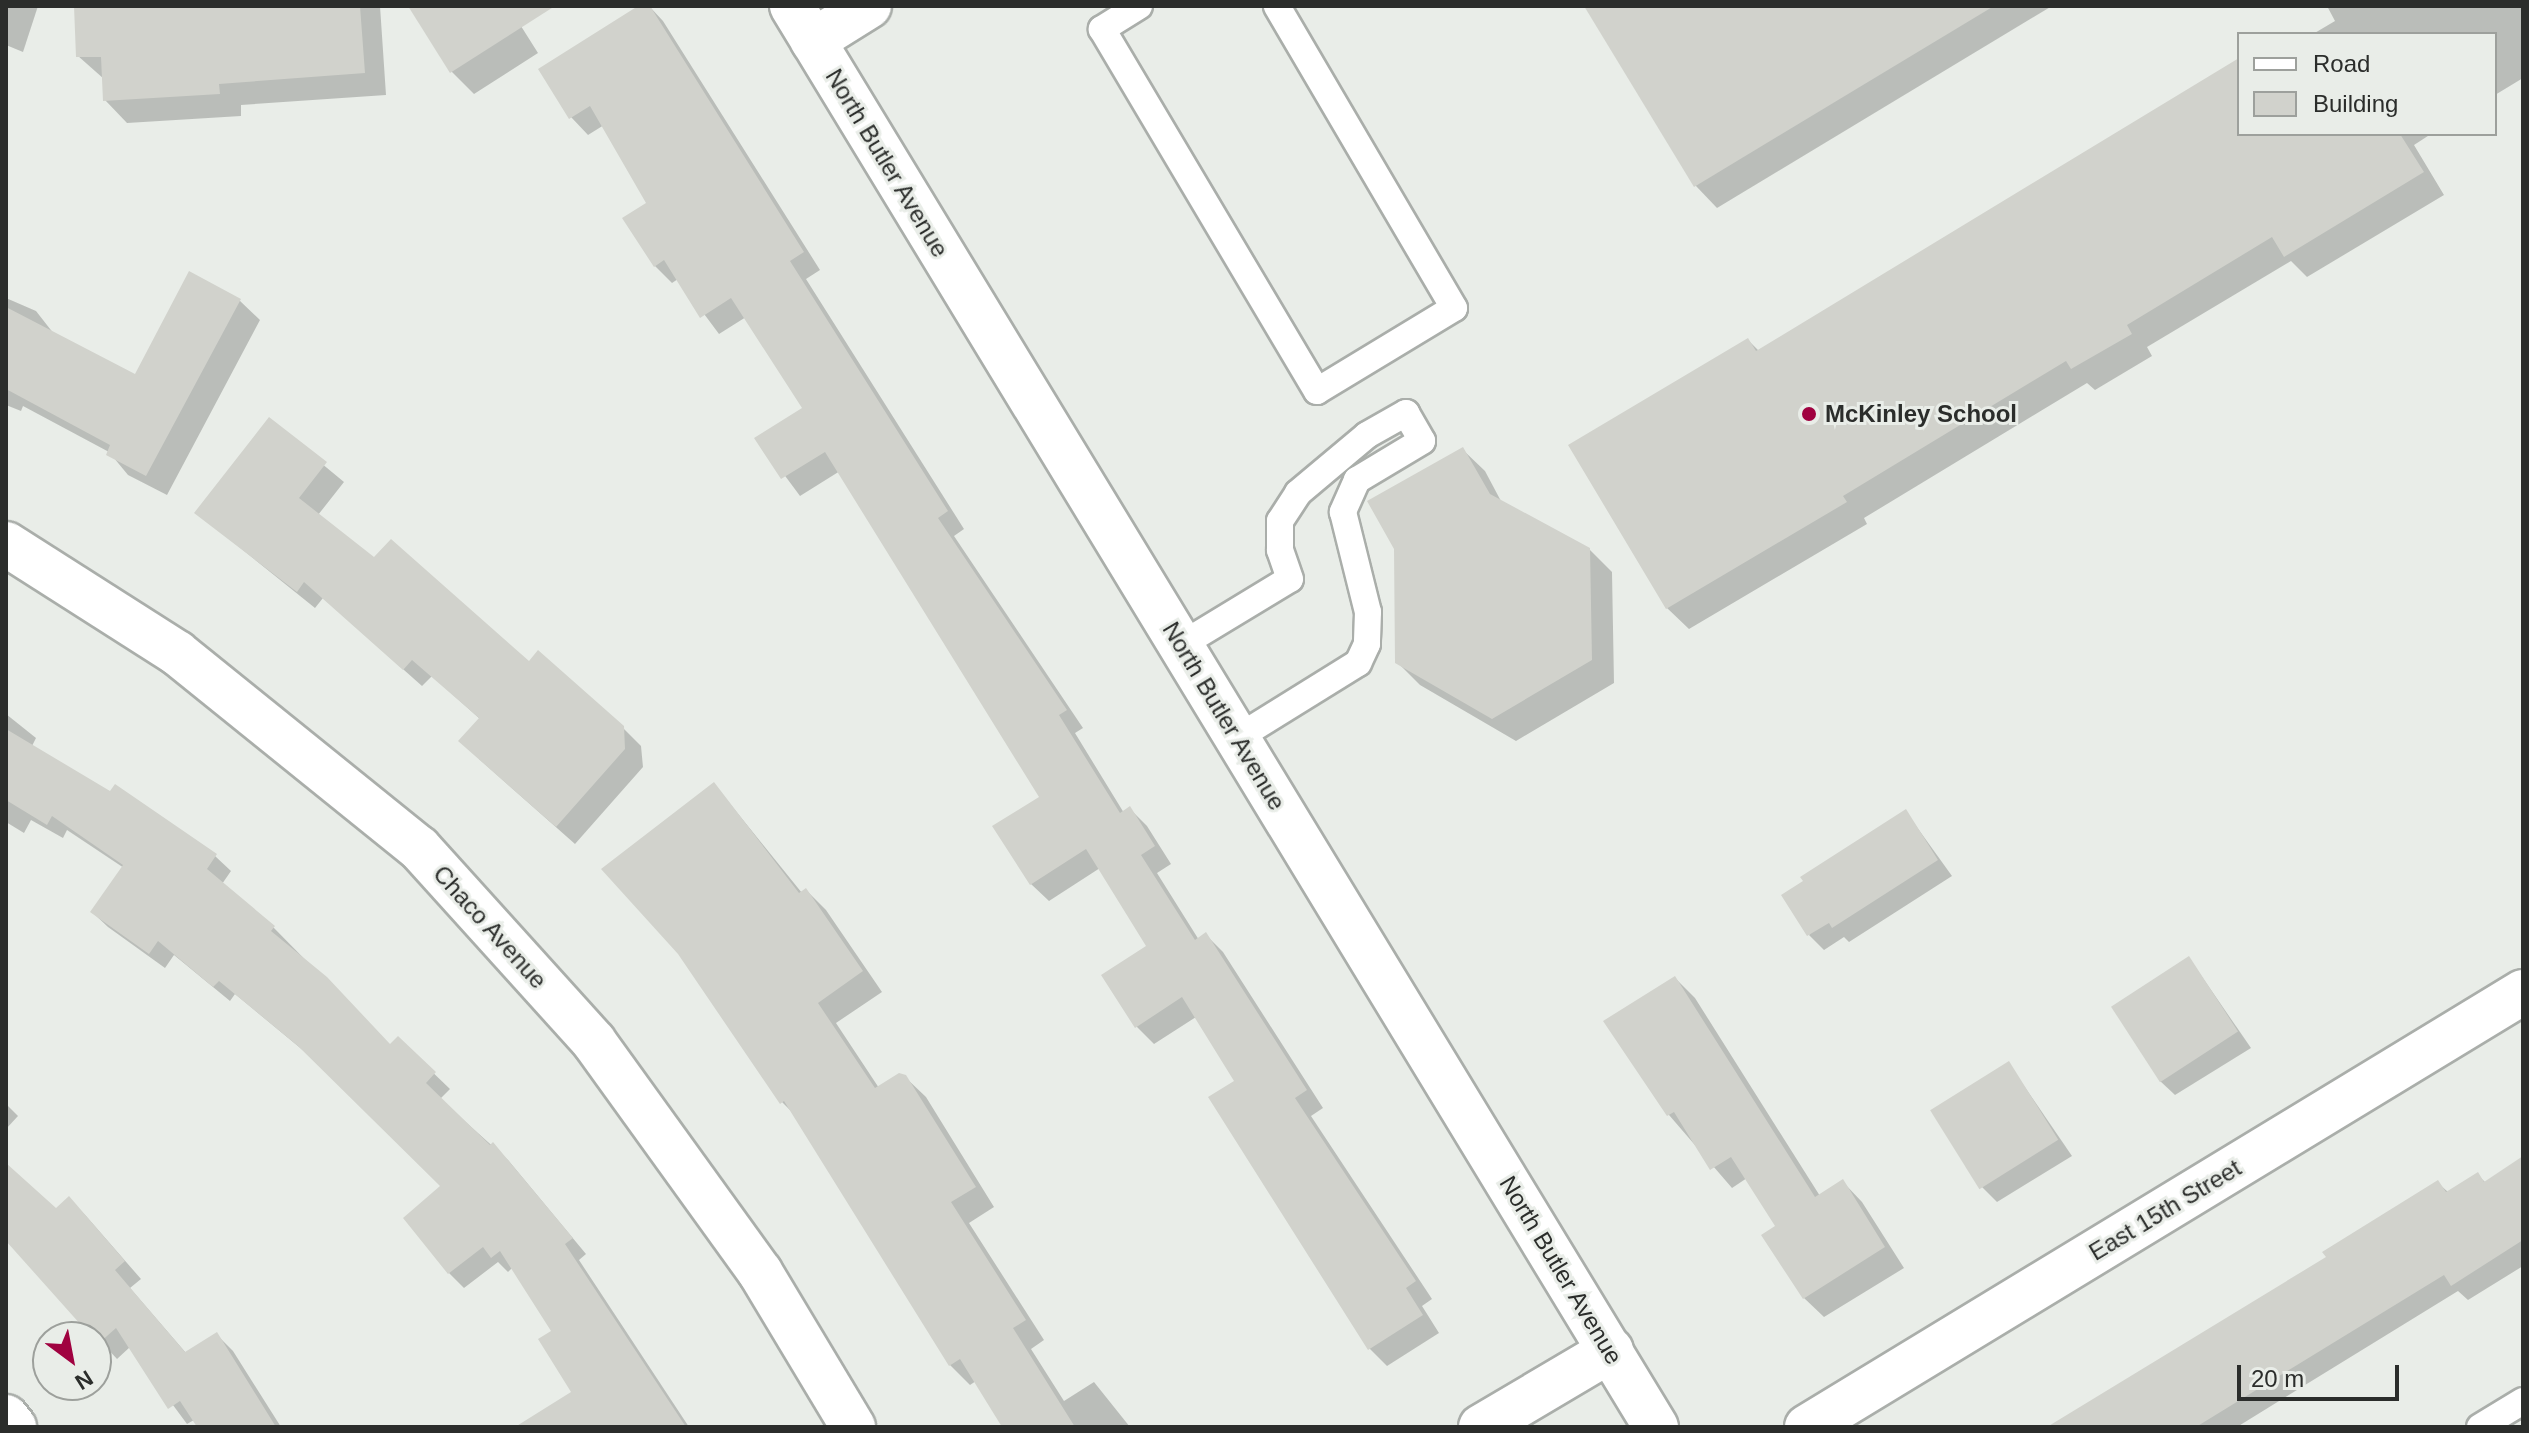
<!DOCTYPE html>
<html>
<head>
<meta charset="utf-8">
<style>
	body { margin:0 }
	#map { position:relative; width:2529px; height:1433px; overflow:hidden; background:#e9ede8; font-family:Helvetica,sans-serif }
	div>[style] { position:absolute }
	.shadow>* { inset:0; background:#0003 }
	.building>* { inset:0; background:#d1d2cc; transform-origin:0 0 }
	.roads { filter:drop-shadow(2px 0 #aaaeaa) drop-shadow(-2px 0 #aaaeaa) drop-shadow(0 2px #aaaeaa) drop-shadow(0 -2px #aaaeaa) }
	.lane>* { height:26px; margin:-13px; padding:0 13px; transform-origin:13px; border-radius:13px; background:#fff }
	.street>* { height:44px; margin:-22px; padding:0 22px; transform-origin:22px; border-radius:22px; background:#fff }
	.secondary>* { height:44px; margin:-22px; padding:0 22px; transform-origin:22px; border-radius:22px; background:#fff }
	.dots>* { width:22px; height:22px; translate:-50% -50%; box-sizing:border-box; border:4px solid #e9ede8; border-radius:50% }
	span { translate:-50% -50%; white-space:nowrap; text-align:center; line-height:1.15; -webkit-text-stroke:6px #e9ede8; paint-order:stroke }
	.street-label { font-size:24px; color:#2b2d2b }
	.poi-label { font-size:24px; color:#2b2d2b; font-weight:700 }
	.left { translate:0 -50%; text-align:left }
	.frame { position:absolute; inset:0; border:8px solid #2b2d2b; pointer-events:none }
	.legend { position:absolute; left:2237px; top:32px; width:260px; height:104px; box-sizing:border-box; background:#e9ede8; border:2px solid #9da09c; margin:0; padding:10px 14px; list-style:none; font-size:24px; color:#2b2d2b }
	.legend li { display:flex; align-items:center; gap:16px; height:40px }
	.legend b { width:40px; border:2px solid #9da09c }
	.north { position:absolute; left:32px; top:1321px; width:80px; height:80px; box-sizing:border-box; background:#e9ede8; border:2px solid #9da09c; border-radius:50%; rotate:148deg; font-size:22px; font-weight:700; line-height:32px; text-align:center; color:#2b2d2b }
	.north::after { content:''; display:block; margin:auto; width:28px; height:36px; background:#a00240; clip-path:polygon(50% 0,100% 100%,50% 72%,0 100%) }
	.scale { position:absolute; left:2237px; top:1365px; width:162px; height:36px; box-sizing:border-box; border:4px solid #2b2d2b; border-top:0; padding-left:10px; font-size:24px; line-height:28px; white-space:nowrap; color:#2b2d2b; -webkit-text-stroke:6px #e9ede8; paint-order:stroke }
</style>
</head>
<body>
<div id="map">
	<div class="shadow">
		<i style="clip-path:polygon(6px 6px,38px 6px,23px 52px,6px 45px)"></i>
		<i style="clip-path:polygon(76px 6px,380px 6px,386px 95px,241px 105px,241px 116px,127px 123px,105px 100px,104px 79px,78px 56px)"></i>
		<i style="clip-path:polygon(410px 6px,528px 6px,514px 15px,538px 53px,474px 94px,452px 72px)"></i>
		<i style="clip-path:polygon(641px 6px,649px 6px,663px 21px,820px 270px,806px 279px,964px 529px,954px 536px,1083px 728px,1075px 733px,1124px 813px,1130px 809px,1147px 826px,1171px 864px,1157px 873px,1199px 940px,1206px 935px,1223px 952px,1323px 1108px,1311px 1116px,1432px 1299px,1422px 1306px,1439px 1333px,1387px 1366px,1369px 1348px,1237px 1081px,1196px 1017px,1154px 1044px,1136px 1026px,1149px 947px,1100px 868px,1049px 901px,1031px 884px,1042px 797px,840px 471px,800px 496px,757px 438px,804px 409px,746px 317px,719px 334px,678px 279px,672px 283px,655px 266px,648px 203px,604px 125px,588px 135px,571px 117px)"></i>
		<i style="clip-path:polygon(1591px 6px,2052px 6px,1717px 208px,1695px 185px)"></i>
		<i style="clip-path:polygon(2327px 6px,2523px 6px,2523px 78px,2495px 95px,2495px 34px,2313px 34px,2335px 21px)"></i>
		<i style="clip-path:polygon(2239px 60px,2239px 134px,2431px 134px,2414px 145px,2444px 195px,2307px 277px,2291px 261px,2147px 347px,2152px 356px,2095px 390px,2087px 383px,1864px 518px,1867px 524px,1689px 629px,1667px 608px,1748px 340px,1759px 351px)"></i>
		<i style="clip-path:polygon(6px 298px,36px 311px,54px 334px,136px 377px,239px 300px,260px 320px,167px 495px,128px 475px,109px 452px,23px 406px,21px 411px,6px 405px)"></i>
		<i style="clip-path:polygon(269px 420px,344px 482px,318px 515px,375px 559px,622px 727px,641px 746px,643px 767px,575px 844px,479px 759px,480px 719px,432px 676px,422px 686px,323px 598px,315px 608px,197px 513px)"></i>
		<i style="clip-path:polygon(1462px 449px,1485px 471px,1502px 503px,1589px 549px,1612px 572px,1614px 683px,1516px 741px,1420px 685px,1397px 662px)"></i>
		<i style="clip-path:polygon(6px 714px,36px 738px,32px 746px,215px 856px,231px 871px,222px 884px,274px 928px,390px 1046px,398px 1039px,450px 1089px,440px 1099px,508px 1160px,586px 1254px,579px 1260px,689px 1427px,549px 1427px,573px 1393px,553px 1332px,513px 1267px,508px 1272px,498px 1262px,464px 1288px,449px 1273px,443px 1186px,316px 1061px,235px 994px,230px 1001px,174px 955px,165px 968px,108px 927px,92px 912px,124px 868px,67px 830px,63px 838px,31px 820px,24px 833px,6px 822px)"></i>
		<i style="clip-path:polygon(714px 784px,802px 893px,806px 890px,826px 910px,882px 992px,836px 1023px,879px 1088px,905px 1077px,926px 1097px,994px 1207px,969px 1223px,1044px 1340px,1031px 1349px,1064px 1401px,1094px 1382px,1130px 1427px,1005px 1427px,976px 1381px,970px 1385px,950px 1365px,796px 1116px,782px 1102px)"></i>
		<i style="clip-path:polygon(1906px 812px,1952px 876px,1849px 942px,1844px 937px,1824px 950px,1809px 935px)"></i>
		<i style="clip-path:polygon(2189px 958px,2251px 1048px,2175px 1095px,2159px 1080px)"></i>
		<i style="clip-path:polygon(1675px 978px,1695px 998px,1820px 1196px,1843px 1182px,1862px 1202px,1904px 1268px,1824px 1317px,1804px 1298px,1777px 1227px,1747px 1178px,1732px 1188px,1669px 1115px)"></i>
		<i style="clip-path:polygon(2009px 1064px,2072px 1156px,1997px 1202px,1982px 1187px)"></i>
		<i style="clip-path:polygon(6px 1104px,18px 1116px,6px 1129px)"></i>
		<i style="clip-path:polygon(2523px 1158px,2523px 1266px,2468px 1300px,2458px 1291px,2237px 1427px,2052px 1427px,2328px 1258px,2438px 1183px,2448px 1192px,2477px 1174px,2486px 1183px)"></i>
		<i style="clip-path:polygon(6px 1165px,56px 1210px,69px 1199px,86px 1216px,141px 1279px,130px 1288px,186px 1353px,216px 1334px,233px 1351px,281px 1427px,199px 1427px,194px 1420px,187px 1424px,130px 1347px,117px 1359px,6px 1238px)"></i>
	</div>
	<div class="building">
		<i style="clip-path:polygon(74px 6px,360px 6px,365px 73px,219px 84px,220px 94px,103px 101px,101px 57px,76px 57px)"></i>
		<i style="clip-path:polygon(408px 6px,555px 6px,450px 73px)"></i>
		<i style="clip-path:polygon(638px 6px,650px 6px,804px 252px,790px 261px,948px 511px,938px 518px,1067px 710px,1059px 715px,1120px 813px,1130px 806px,1155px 846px,1141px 855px,1195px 940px,1206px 932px,1307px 1090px,1295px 1098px,1416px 1281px,1406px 1288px,1423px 1315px,1368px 1350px,1208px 1097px,1234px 1081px,1182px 997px,1135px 1028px,1101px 975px,1146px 946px,1086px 849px,1030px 885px,992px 826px,1039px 797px,825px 452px,781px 479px,754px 438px,802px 408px,731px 298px,700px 318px,664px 260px,654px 267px,622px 218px,646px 203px,590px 106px,569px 119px,538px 69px)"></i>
		<i style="clip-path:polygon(1584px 6px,1994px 6px,1694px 187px)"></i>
		<i style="clip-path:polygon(2239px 58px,2239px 134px,2400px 134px,2424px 172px,2284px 257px,2272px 237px,2127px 325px,2132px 334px,2071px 369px,2066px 361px,1843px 496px,1847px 502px,1666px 609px,1568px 445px,1748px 338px,1756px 351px)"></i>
		<i style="clip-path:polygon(189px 271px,241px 299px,146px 476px,106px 455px,110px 445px,6px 389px,6px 307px,135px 374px)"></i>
		<i style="clip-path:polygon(269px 417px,327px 462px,299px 498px,374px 557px,391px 539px,529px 661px,538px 650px,624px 726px,625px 749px,556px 827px,458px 741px,479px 718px,412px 660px,403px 670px,304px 582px,297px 592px,194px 513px)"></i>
		<i style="clip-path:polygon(1463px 447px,1490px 494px,1590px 548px,1592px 660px,1492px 719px,1395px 663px,1394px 549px,1367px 501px)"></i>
		<i style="clip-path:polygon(6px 729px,110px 791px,115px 784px,217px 854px,207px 869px,275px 926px,271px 931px,327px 977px,390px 1044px,398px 1036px,436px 1072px,426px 1083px,490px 1145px,493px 1142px,573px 1238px,565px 1244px,686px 1427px,515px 1427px,571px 1392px,538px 1339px,551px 1331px,500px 1251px,491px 1258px,483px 1247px,448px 1274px,403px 1218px,440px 1186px,298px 1046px,219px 981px,213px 987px,158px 941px,149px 954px,90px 912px,123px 865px,52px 816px,47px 825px,6px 800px)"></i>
		<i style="clip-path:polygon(714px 782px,799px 893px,806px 888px,863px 971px,818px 1003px,875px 1088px,899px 1073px,906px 1075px,976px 1187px,951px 1202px,1026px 1320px,1013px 1328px,1075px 1427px,1002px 1427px,960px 1359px,949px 1366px,784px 1101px,780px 1104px,678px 954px,601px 869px)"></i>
		<i style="clip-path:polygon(1906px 809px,1938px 860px,1832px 928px,1829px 923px,1807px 936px,1781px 895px,1803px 881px,1800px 877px)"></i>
		<i style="left:2189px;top:956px;width:90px;height:93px;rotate:57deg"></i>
		<i style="clip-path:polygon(1675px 976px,1815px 1197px,1843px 1179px,1885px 1247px,1803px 1299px,1761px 1235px,1775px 1226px,1731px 1157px,1710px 1170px,1674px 1112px,1667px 1116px,1603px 1021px)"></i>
		<i style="left:2009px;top:1061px;width:93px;height:93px;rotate:58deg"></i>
		<i style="clip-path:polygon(2523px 1156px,2523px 1240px,2451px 1286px,2444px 1275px,2196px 1427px,2047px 1427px,2326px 1257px,2322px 1252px,2438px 1180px,2446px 1192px,2478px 1172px,2484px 1182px)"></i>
		<i style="clip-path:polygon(6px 1163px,56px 1208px,69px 1196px,125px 1261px,115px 1270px,185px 1352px,217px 1332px,276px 1427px,197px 1427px,180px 1401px,168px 1409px,116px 1328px,98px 1344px,6px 1241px)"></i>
	</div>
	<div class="roads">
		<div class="lane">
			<i style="left:1139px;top:6px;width:44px;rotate:148.1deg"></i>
			<i style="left:1102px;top:29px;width:421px;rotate:59.3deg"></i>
			<i style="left:1317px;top:391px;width:160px;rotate:-31.2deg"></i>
			<i style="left:1454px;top:308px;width:350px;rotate:-120.4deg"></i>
			<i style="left:1181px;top:645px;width:127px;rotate:-31.2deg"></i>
			<i style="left:1290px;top:579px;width:31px;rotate:-109deg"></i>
			<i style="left:1280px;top:550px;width:29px;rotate:-90deg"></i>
			<i style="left:1280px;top:521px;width:33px;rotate:-57deg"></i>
			<i style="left:1298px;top:493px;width:90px;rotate:-40deg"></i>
			<i style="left:1367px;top:435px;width:45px;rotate:-29.4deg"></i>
			<i style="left:1406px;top:413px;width:32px;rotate:60deg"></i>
			<i style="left:1422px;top:441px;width:76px;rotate:149deg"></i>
			<i style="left:1357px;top:480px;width:35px;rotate:114deg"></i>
			<i style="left:1343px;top:512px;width:103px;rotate:76deg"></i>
			<i style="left:1368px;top:612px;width:32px;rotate:92deg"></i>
			<i style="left:1367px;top:644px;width:21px;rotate:115deg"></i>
			<i style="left:1358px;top:663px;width:142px;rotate:148.2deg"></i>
			<i style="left:2480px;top:1427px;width:50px;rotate:-31.2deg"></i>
		</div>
		<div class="street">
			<i style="left:813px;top:41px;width:66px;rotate:-32deg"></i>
			<i style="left:6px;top:544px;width:203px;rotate:32.5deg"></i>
			<i style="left:177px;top:653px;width:311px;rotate:38.9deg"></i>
			<i style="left:419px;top:848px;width:261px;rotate:47.9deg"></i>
			<i style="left:594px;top:1042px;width:284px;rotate:54.2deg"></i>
			<i style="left:760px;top:1272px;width:181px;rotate:59deg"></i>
			<i style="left:6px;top:1417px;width:13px;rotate:51deg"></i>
			<i style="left:1807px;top:1427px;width:838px;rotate:-31.28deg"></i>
		</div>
		<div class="secondary">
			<i style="left:792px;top:6px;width:1663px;rotate:58.7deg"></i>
			<i style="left:1481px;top:1427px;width:151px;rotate:-30.6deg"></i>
		</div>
	</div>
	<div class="dots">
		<i style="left:1809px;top:414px;background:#a00240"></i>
	</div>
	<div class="street-label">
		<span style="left:887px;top:163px;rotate:59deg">North Butler Avenue</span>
		<span style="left:1224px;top:716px;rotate:59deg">North Butler Avenue</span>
		<span style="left:490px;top:927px;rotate:48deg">Chaco Avenue</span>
		<span style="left:2165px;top:1210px;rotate:-31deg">East 15th Street</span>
		<span style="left:1561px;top:1270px;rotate:59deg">North Butler Avenue</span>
	</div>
	<div class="poi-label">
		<span class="left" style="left:1825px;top:414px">McKinley School</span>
	</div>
	<div class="frame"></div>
	<ul class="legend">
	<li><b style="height:10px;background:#fff"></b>Road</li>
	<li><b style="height:22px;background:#d1d2cc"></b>Building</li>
	</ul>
	<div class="north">N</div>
	<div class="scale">20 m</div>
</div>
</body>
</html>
